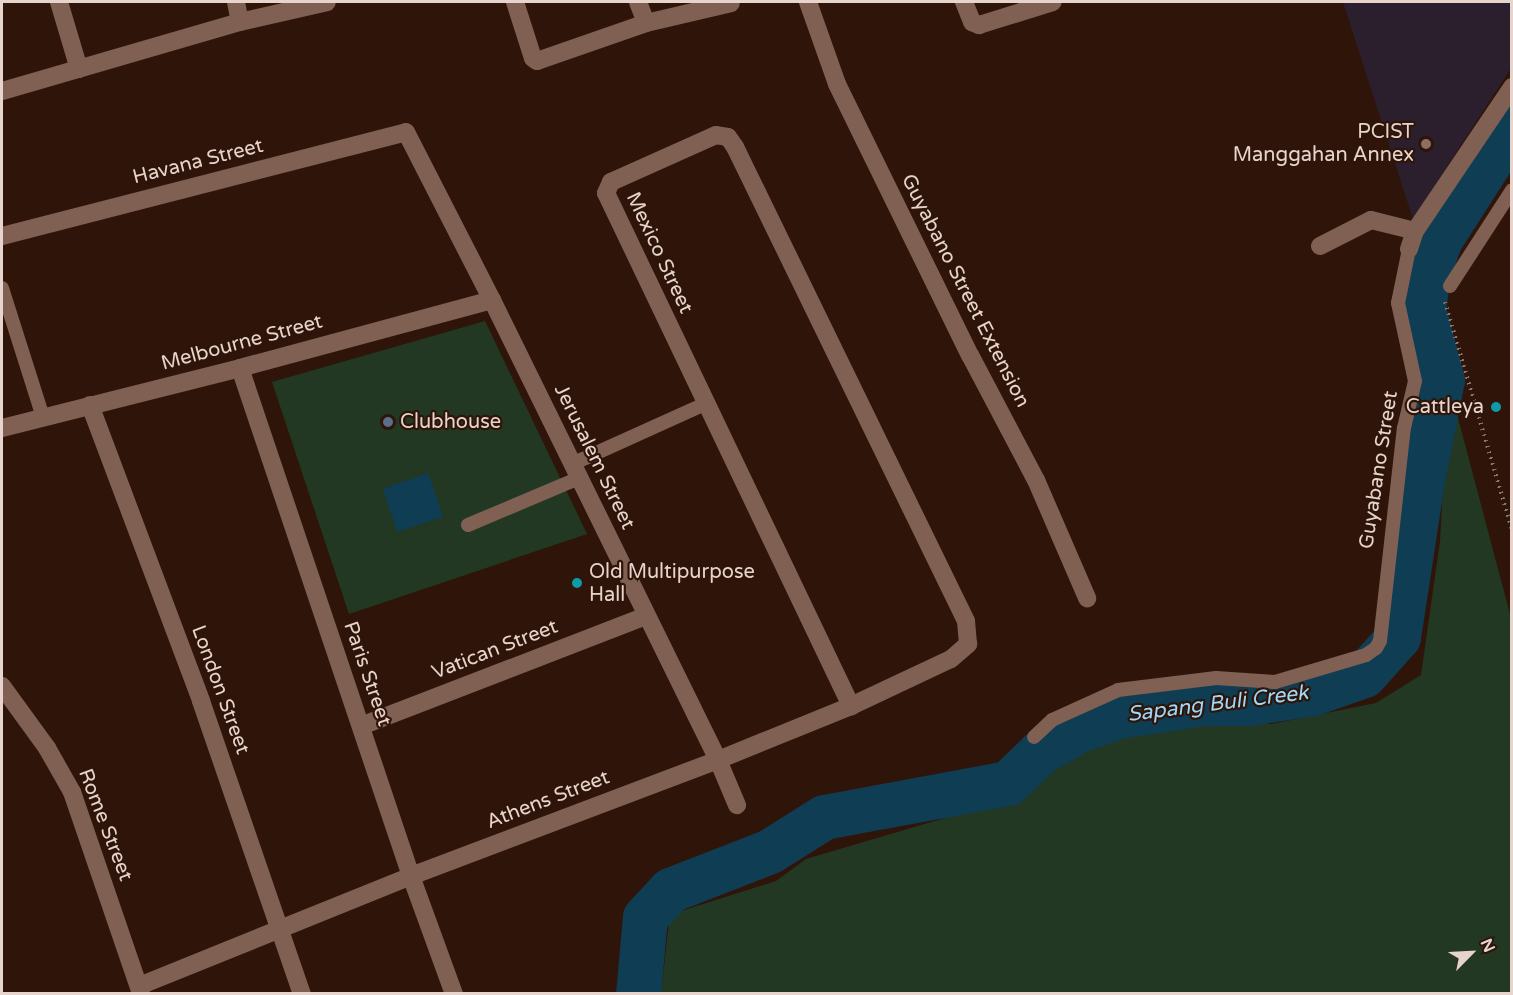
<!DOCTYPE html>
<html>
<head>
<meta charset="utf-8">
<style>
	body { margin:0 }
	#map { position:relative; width:1513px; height:995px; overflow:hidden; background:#2f1509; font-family:"Varela Round",sans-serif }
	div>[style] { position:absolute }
	.education>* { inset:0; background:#2b1f2d }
	.green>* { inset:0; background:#223823 }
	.water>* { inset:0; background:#0f3d53; transform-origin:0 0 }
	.river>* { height:45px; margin:-22.5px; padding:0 22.5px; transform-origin:22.5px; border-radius:22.5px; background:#0f3d53 }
	.path>* { height:4px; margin-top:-2px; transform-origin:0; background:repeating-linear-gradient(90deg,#8c756b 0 1.5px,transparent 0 6px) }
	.lane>* { height:14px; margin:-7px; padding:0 7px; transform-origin:7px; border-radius:7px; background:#806052 }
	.street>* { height:18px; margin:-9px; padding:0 9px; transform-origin:9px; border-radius:9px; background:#806052 }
	.dots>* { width:16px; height:16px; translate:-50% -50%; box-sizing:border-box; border:3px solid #2f1509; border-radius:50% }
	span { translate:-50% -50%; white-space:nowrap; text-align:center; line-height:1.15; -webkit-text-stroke:4.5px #2f1509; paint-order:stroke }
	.poi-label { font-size:20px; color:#e7d4cc }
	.right { translate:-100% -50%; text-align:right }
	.left { translate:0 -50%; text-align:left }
	.street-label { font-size:20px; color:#e7d4cc }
	.water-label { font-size:21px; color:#9fd8f8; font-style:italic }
	.frame { position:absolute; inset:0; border:3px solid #e7d4cc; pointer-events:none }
	.north { position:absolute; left:1441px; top:923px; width:60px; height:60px; -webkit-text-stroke:4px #2f1509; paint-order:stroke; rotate:66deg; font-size:16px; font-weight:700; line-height:24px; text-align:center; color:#e7d4cc }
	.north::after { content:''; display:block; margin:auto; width:21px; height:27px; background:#e7d4cc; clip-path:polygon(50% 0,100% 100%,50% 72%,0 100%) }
</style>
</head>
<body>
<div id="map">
	<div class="education">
		<i style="clip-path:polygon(1343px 2px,1511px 2px,1511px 68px,1413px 219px)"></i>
	</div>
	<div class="green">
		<i style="clip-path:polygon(485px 321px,587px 534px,349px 614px,272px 382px)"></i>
		<i style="clip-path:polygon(1449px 384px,1511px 618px,1511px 993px,661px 993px,669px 922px,681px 911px,776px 881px,806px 859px,1016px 797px,1112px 729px,1231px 715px,1271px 724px,1376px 703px,1421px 675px,1440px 541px)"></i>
	</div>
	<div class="water">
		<i style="left:428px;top:473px;width:46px;height:48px;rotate:71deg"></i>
	</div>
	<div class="river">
		<i style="left:638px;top:994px;width:77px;rotate:-84.8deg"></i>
		<i style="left:645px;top:917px;width:37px;rotate:-47deg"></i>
		<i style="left:670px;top:890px;width:107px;rotate:-21.3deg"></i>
		<i style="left:770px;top:851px;width:64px;rotate:-32.2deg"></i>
		<i style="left:824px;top:817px;width:187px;rotate:-10.5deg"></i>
		<i style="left:1008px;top:783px;width:45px;rotate:-44.1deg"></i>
		<i style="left:1040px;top:752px;width:45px;rotate:-29.4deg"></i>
		<i style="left:1079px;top:730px;width:41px;rotate:-19.7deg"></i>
		<i style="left:1118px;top:716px;width:88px;rotate:-8.5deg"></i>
		<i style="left:1205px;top:703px;width:44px"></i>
		<i style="left:1249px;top:703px;width:65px;rotate:-8.9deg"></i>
		<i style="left:1313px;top:693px;width:54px;rotate:-19.4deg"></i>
		<i style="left:1364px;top:675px;width:51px;rotate:-48.2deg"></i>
		<i style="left:1398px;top:637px;width:165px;rotate:-81.3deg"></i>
		<i style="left:1423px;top:474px;width:96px;rotate:-78.6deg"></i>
		<i style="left:1442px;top:380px;width:73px;rotate:-105deg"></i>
		<i style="left:1423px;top:309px;width:37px;rotate:-82deg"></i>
		<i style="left:1428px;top:272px;width:33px;rotate:-70deg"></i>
		<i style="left:1439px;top:241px;width:135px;rotate:-57.4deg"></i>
	</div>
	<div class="path">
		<i style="left:1445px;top:302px;width:237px;rotate:73.6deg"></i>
	</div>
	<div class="lane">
		<i style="left:1450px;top:286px;width:114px;rotate:-57.1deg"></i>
		<i style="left:2px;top:288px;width:135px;rotate:72.4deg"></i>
		<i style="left:572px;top:464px;width:146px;rotate:-24.3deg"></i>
		<i style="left:468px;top:525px;width:121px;rotate:-22.9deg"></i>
		<i style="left:1034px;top:737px;width:25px;rotate:-43deg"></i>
		<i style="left:1052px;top:720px;width:72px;rotate:-24.4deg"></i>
		<i style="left:1118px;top:690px;width:99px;rotate:-7deg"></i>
		<i style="left:1216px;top:678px;width:59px;rotate:3.9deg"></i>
		<i style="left:1275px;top:682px;width:95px;rotate:-16.5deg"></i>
		<i style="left:1366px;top:655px;width:12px;rotate:-35deg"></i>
		<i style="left:1376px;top:648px;width:8px;rotate:-60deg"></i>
		<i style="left:1380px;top:641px;width:214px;rotate:-83.6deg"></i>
		<i style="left:1404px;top:428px;width:48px;rotate:-76.8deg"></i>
		<i style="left:1415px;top:381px;width:80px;rotate:-102.3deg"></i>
		<i style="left:1398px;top:303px;width:55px;rotate:-78.5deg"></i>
	</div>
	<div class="street">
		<i style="left:59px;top:2px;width:70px;rotate:73.4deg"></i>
		<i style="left:236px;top:2px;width:20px;rotate:79deg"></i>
		<i style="left:515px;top:2px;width:59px;rotate:72.2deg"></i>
		<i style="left:533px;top:58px;width:5px;rotate:37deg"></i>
		<i style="left:537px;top:61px;width:115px;rotate:-19.2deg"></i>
		<i style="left:646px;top:23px;width:87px;rotate:-13.2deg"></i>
		<i style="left:638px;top:2px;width:22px;rotate:69deg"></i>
		<i style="left:808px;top:2px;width:87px;rotate:70.5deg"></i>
		<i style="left:837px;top:84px;width:302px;rotate:63.9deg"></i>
		<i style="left:970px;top:355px;width:141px;rotate:62.2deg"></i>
		<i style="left:1036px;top:480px;width:129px;rotate:66.6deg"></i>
		<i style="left:964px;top:2px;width:22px;rotate:68deg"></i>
		<i style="left:972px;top:22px;width:8px;rotate:23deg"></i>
		<i style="left:979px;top:25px;width:77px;rotate:-17.3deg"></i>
		<i style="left:2px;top:91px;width:248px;rotate:-16.2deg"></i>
		<i style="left:240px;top:22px;width:89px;rotate:-12.9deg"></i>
		<i style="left:2px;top:236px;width:417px;rotate:-14.4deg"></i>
		<i style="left:406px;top:132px;width:189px;rotate:62.9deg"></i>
		<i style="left:492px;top:300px;width:513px;rotate:63.83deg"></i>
		<i style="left:718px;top:760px;width:49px;rotate:67.1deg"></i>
		<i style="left:1320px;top:246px;width:57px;rotate:-27deg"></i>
		<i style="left:1371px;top:220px;width:45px;rotate:14deg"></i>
		<i style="left:1409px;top:249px;width:19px;rotate:-72deg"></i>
		<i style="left:1415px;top:231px;width:174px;rotate:-56deg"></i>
		<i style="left:240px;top:368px;width:536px;rotate:71.4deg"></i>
		<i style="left:411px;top:876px;width:126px;rotate:70deg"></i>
		<i style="left:90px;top:405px;width:316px;rotate:69.4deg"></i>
		<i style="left:201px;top:701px;width:310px;rotate:71deg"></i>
		<i style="left:2px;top:428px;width:245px;rotate:-14.1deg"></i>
		<i style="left:240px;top:368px;width:261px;rotate:-15.1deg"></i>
		<i style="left:2px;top:686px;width:77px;rotate:54deg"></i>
		<i style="left:47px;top:748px;width:51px;rotate:60.4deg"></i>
		<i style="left:72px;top:792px;width:213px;rotate:71.1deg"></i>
		<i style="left:361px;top:726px;width:305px;rotate:-21.1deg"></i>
		<i style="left:139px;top:986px;width:293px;rotate:-22deg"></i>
		<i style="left:411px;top:876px;width:328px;rotate:-20.7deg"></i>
		<i style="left:718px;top:760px;width:144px;rotate:-22.1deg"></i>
		<i style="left:851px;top:706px;width:110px;rotate:-25.2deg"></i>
		<i style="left:951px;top:659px;width:23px;rotate:-41deg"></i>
		<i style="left:968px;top:644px;width:23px;rotate:-95deg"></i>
		<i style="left:966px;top:621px;width:527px;rotate:-115.98deg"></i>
		<i style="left:735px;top:147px;width:12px;rotate:-125deg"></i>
		<i style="left:728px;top:137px;width:12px;rotate:-171deg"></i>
		<i style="left:716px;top:135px;width:115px;rotate:155.9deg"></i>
		<i style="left:611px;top:182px;width:12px;rotate:114deg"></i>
		<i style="left:606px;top:193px;width:569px;rotate:64.47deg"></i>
	</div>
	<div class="dots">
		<i style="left:1426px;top:144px;background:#8d6e63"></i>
		<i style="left:1496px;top:407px;background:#0f9aa8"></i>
		<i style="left:388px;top:422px;background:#5c6f8a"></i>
		<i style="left:577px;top:583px;background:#0f9aa8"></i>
	</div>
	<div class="poi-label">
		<span class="right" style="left:1414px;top:144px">PCIST<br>Manggahan Annex</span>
		<span class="right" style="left:1484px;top:407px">Cattleya</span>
		<span class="left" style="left:400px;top:422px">Clubhouse</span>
		<span class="left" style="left:589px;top:584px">Old Multipurpose<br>Hall</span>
	</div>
	<div class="street-label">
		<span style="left:198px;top:162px;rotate:-14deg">Havana Street</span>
		<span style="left:659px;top:253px;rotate:65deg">Mexico Street</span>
		<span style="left:965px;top:291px;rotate:63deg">Guyabano Street Extension</span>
		<span style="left:242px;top:343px;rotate:-15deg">Melbourne Street</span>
		<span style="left:594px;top:457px;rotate:64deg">Jerusalem Street</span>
		<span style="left:1379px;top:470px;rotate:-81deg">Guyabano Street</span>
		<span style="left:495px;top:650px;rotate:-21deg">Vatican Street</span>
		<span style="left:367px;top:674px;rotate:71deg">Paris Street</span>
		<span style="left:220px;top:690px;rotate:70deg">London Street</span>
		<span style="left:548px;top:800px;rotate:-21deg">Athens Street</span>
		<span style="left:105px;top:825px;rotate:69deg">Rome Street</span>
	</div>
	<div class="water-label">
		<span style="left:1218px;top:704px;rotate:-7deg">Sapang Buli Creek</span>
	</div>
	<div class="frame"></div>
	<div class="north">N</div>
</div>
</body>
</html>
